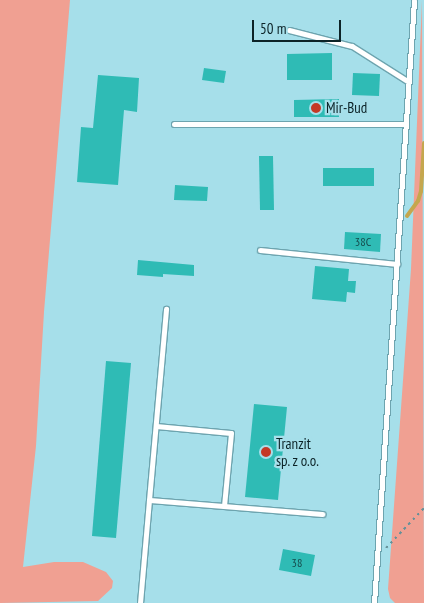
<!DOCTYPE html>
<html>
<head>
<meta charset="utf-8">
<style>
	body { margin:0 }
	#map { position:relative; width:424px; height:603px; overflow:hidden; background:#a6dfea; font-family:"PT Sans Narrow",sans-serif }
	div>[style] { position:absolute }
	.green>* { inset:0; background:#f0a092 }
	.stream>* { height:4px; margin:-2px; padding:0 2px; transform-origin:2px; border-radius:2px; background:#c5a74e }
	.building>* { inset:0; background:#2fbbb5 }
	.path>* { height:2px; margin-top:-1px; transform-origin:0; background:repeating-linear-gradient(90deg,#659098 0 2.5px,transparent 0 6.5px) }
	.roads { filter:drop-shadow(1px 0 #6da4af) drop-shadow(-1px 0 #6da4af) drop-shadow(0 1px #6da4af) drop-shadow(0 -1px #6da4af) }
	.lane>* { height:5px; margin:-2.5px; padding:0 2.5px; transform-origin:2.5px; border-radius:2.5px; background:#fff }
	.dots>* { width:14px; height:14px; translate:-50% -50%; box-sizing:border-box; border:2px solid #a6dfea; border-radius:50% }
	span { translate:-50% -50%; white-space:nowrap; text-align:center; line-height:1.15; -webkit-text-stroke:4.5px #a6dfea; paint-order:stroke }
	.number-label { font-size:12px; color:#15494a }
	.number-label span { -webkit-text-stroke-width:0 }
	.poi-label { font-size:15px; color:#0c2327 }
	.left { translate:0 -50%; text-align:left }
	.scale { position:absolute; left:252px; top:20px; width:89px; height:22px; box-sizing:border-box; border:2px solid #0c2327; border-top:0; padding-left:6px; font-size:15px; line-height:18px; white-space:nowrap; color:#0c2327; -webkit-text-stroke:4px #a6dfea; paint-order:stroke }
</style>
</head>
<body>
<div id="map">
	<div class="green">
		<i style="clip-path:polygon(0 0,70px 0,44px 312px,36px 446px,23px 567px,54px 562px,83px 562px,106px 572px,113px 581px,112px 588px,98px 601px,0 603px)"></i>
		<i style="clip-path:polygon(422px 0,424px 603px,395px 603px,390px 598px,388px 589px,411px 269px)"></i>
	</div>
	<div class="stream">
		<i style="left:407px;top:216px;width:19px;rotate:-54deg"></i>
		<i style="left:418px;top:201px;width:10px;rotate:-73deg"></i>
		<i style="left:421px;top:191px;width:48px;rotate:-86.4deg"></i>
	</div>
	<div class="building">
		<i style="clip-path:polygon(332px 53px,332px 80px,287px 80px,287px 54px)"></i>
		<i style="clip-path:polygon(204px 68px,226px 71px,224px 83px,202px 80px)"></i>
		<i style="clip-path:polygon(353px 73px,380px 74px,379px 96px,352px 95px)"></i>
		<i style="clip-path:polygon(98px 75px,139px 78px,137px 112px,124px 110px,118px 185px,77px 182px,81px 127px,93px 128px)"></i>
		<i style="clip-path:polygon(339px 99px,339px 117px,294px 117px,294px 100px)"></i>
		<i style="clip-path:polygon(259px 156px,273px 156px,274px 210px,260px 210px)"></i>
		<i style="clip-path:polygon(323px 168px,374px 168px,374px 186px,323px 186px)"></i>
		<i style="clip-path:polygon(175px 185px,208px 187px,207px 201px,174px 200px)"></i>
		<i style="clip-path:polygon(345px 232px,381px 234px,380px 252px,344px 249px)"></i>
		<i style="clip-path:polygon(138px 260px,194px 265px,194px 276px,163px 274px,163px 277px,137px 275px)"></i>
		<i style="clip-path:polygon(315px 266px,349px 269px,348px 281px,356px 281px,355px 293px,347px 292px,346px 302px,312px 299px)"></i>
		<i style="clip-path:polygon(106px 361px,131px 363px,116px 538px,92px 536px)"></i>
		<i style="clip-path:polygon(254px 404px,287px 407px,278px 500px,245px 497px)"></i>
		<i style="clip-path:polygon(283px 549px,315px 555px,311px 576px,279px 570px)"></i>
	</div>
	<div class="path">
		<i style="left:386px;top:548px;width:55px;rotate:-46.5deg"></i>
	</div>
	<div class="roads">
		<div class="lane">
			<i style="left:289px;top:30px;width:65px;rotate:14.3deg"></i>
			<i style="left:352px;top:46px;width:67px;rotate:32.3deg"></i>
			<i style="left:174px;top:124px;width:232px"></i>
			<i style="left:260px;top:250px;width:138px;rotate:5.8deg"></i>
			<i style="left:156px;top:426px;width:75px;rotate:5.3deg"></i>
			<i style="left:231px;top:433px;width:73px;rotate:95.5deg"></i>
			<i style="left:149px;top:500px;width:192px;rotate:-84.9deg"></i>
			<i style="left:140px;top:603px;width:103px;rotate:-85deg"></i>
			<i style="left:149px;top:500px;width:174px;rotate:4.6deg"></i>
			<i style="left:374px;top:603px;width:604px;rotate:-86.2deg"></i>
		</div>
	</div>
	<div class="dots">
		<i style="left:316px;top:108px;background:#c43826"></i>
		<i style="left:266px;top:452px;background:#c43826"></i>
	</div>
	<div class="number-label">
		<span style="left:363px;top:242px">38C</span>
		<span style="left:297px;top:563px">38</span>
	</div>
	<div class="poi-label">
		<span class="left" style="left:326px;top:108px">Mir-Bud</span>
		<span class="left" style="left:276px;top:452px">Tranzit<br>sp. z o.o.</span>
	</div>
	<div class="scale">50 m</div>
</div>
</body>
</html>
